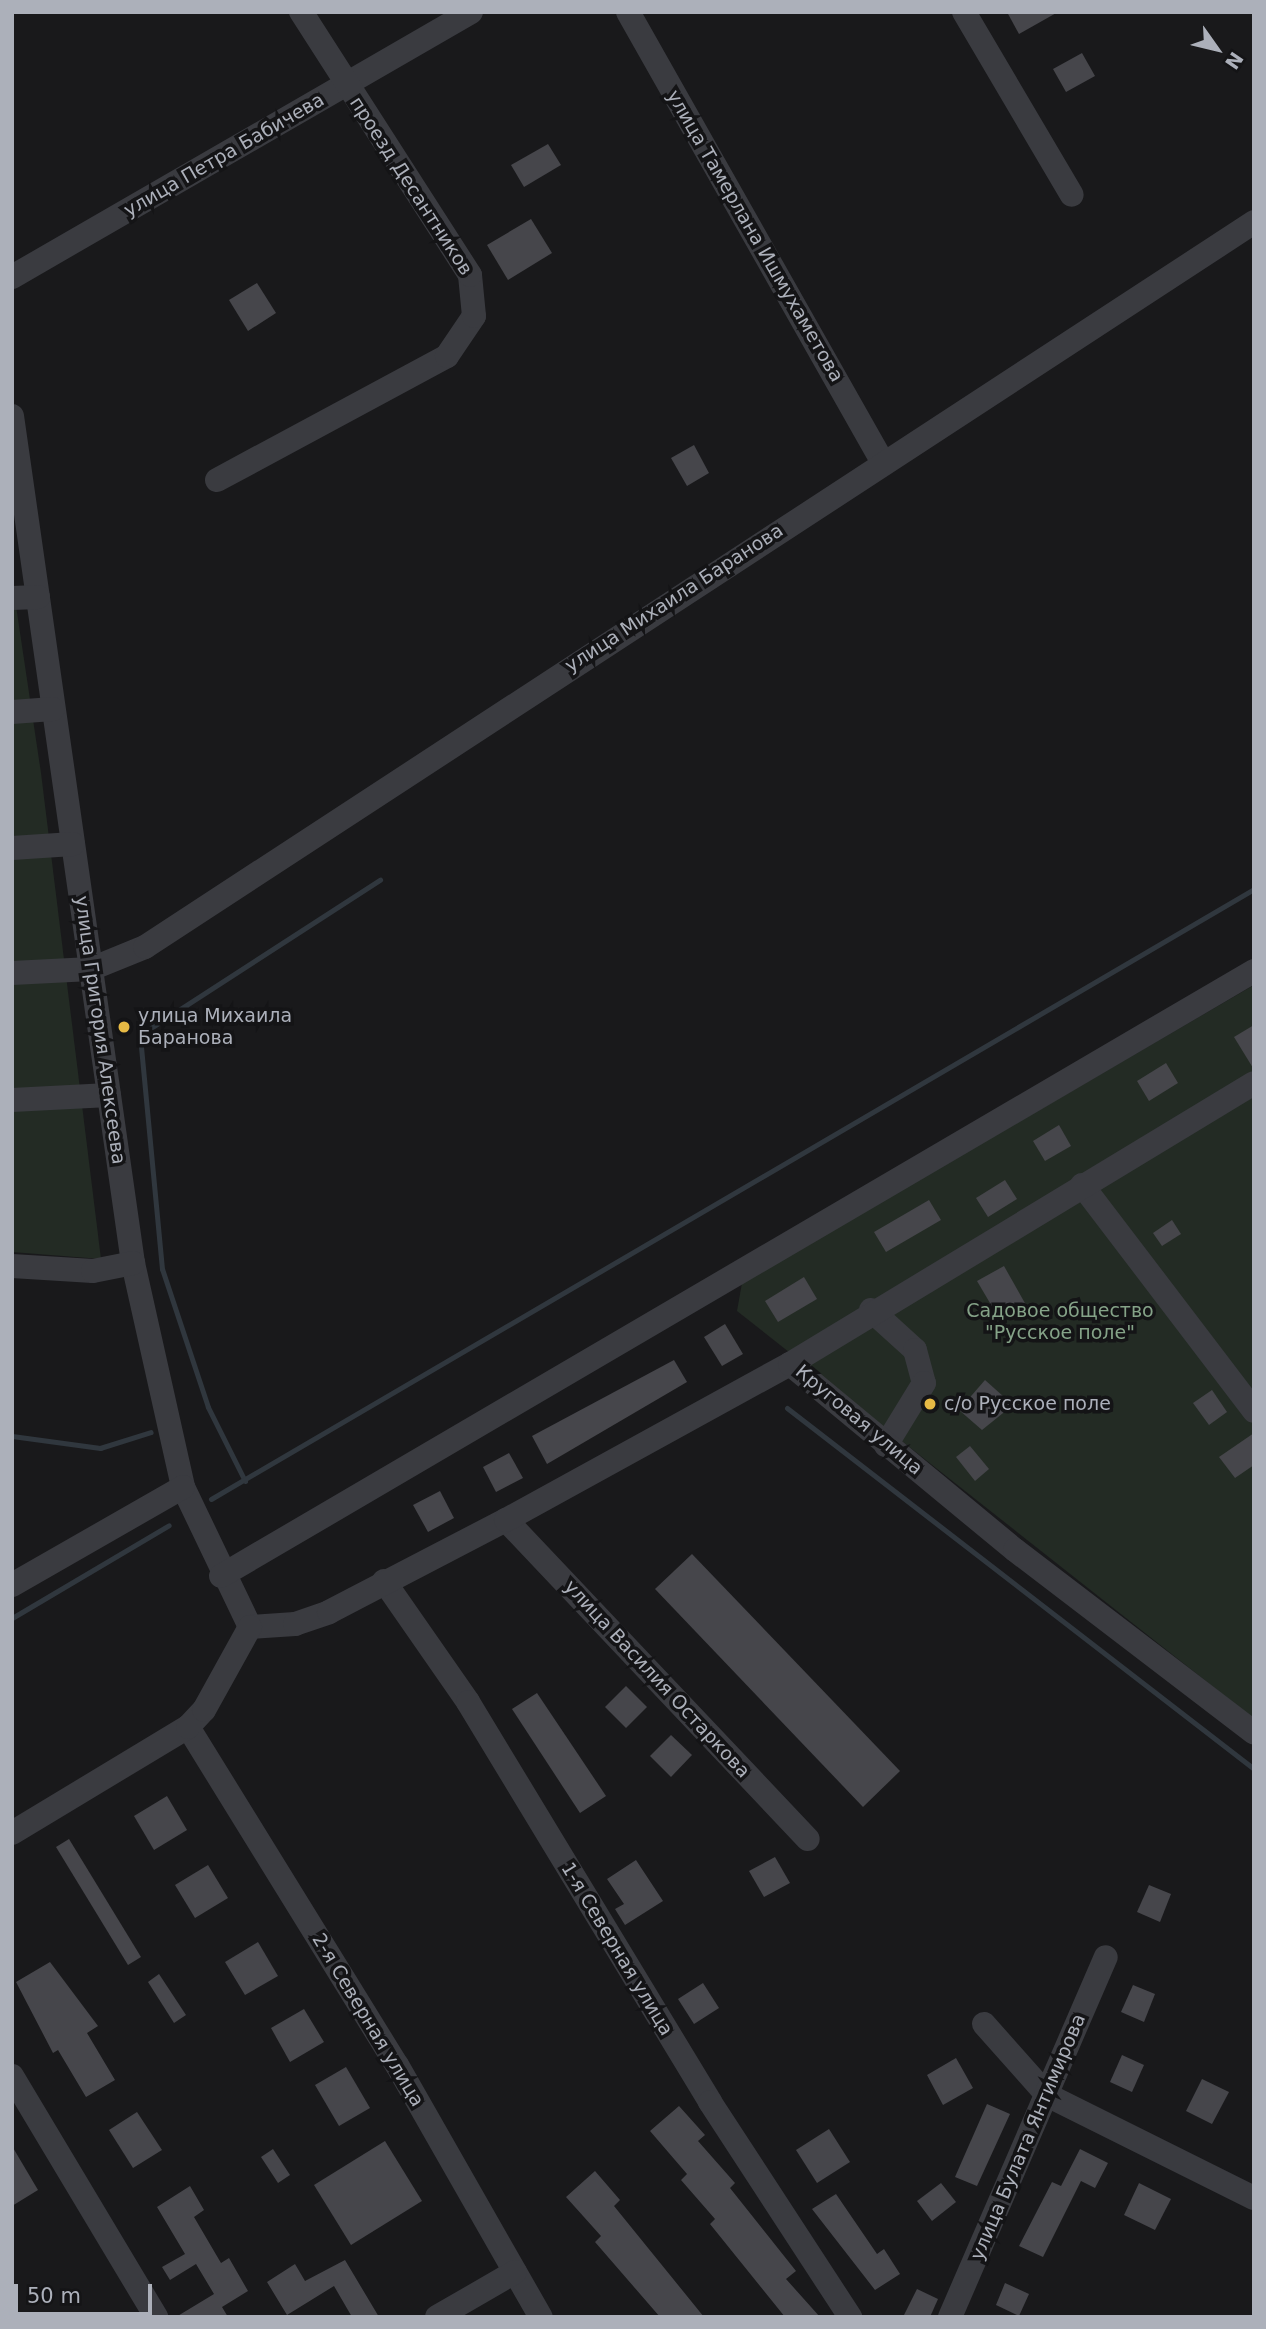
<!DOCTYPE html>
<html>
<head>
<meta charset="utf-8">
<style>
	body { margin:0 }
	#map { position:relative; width:1266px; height:2329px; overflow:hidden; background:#19191b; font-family:"DejaVu Sans",sans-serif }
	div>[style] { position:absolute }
	.green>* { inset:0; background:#232b24 }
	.stream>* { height:5px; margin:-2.5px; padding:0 2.5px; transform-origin:2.5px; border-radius:2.5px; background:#30373e }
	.building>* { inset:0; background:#46464b }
	.minor>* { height:24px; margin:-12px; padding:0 12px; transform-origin:12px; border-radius:12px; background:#3a3b40 }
	.dots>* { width:19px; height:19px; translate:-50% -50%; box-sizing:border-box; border:4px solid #141416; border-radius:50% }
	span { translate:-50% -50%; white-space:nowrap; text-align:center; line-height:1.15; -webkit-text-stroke:7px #141416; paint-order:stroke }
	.street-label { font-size:19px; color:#acb0ba }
	.poi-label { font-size:19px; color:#acb0ba }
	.left { translate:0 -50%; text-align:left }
	.park-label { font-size:19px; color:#85a388 }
	.frame { position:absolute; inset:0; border:14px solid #acb0ba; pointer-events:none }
	.north { position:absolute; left:1182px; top:14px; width:70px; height:70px; -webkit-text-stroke:5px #141416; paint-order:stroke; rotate:124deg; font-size:19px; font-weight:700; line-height:28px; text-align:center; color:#acb0ba }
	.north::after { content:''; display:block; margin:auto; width:24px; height:32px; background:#acb0ba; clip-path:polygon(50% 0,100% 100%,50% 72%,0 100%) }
	.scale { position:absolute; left:14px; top:2284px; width:138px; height:32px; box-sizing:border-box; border:4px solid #acb0ba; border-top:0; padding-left:9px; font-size:21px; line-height:24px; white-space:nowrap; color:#acb0ba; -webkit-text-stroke:5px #141416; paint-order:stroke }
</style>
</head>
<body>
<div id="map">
	<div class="green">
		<i style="clip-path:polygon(12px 579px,41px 773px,101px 1259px,12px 1252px)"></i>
		<i style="clip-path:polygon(1254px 985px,1254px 1719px,737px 1311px,742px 1283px)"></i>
	</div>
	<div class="stream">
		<i style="left:787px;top:1408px;width:590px;rotate:37.7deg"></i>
		<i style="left:12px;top:1436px;width:89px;rotate:7.8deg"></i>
		<i style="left:100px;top:1448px;width:53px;rotate:-17.4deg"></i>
		<i style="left:245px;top:1481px;width:83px;rotate:-116.6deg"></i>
		<i style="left:208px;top:1407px;width:145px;rotate:-108.4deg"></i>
		<i style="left:162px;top:1269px;width:235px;rotate:-95.4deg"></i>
		<i style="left:140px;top:1035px;width:286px;rotate:-32.9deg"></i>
		<i style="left:211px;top:1499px;width:1208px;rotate:-30.32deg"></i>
		<i style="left:12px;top:1618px;width:182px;rotate:-30.6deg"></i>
	</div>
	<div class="building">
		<i style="clip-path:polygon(1007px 12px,1058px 12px,1019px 34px)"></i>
		<i style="clip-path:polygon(1082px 53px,1095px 76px,1066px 92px,1053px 69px)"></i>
		<i style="clip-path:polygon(548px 144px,561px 165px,524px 187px,511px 165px)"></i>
		<i style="clip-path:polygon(531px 219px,552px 253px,508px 280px,487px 245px)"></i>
		<i style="clip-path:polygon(257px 283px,276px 313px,248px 331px,229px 300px)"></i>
		<i style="clip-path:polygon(694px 445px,709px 473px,687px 486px,671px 458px)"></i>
		<i style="clip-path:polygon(1254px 1025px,1254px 1068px,1253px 1068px,1234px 1037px)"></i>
		<i style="clip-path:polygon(1166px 1063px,1178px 1083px,1149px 1101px,1137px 1081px)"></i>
		<i style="clip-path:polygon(1059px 1125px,1071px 1146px,1045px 1161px,1033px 1141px)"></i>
		<i style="clip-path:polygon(1005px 1180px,1017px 1199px,988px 1217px,976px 1198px)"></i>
		<i style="clip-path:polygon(929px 1200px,941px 1220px,886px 1252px,874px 1232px)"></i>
		<i style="clip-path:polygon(1172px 1220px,1181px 1234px,1162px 1246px,1153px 1233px)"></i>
		<i style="clip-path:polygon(1004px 1266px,1026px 1305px,1000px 1320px,977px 1281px)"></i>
		<i style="clip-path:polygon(804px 1277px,817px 1299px,778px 1322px,765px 1301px)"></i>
		<i style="clip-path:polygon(725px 1324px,743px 1354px,722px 1366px,704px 1337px)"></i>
		<i style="clip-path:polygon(674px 1360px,687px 1382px,547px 1464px,532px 1436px)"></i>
		<i style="clip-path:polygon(985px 1380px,1013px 1405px,982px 1430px,959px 1410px)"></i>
		<i style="clip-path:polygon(1212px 1390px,1227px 1412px,1209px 1425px,1193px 1403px)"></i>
		<i style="clip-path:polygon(1254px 1433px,1254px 1465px,1235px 1478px,1219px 1457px)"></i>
		<i style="clip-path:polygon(970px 1446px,989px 1469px,975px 1481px,956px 1457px)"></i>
		<i style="clip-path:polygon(509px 1453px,523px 1478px,496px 1492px,483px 1467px)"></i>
		<i style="clip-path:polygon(440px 1491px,454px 1518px,428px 1532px,413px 1505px)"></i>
		<i style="clip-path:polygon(692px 1554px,900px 1771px,863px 1807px,655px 1589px)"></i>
		<i style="clip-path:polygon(626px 1686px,647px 1707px,626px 1728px,605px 1707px)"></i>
		<i style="clip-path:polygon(537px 1693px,606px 1796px,580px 1813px,512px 1709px)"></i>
		<i style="clip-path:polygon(671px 1735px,692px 1755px,671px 1777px,650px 1756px)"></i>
		<i style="clip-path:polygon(167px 1796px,187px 1830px,154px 1850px,134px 1816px)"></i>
		<i style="clip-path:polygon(69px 1839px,141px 1957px,128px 1965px,56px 1847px)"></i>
		<i style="clip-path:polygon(775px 1857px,790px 1883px,764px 1897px,749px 1871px)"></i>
		<i style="clip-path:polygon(636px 1860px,663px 1901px,625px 1925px,615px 1909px,624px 1904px,607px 1879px)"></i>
		<i style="clip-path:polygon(208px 1865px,228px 1898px,195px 1918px,175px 1885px)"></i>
		<i style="clip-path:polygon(1149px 1885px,1171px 1894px,1160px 1922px,1137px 1912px)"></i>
		<i style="clip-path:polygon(258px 1942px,278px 1976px,245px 1995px,225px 1962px)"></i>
		<i style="clip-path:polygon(50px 1962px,98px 2026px,87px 2033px,115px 2080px,86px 2097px,58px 2050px,53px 2053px,16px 1982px)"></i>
		<i style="clip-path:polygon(159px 1974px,186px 2015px,174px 2023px,148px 1982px)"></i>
		<i style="clip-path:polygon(703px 1983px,719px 2008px,694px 2024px,678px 1999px)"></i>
		<i style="clip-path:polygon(1133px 1985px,1155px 1994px,1144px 2022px,1121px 2012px)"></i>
		<i style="clip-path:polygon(304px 2009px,324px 2042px,290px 2062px,271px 2028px)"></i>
		<i style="clip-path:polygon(1122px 2055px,1144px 2065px,1132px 2092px,1110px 2082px)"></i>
		<i style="clip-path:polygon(956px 2058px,973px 2088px,943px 2105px,927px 2075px)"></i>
		<i style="clip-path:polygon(346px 2067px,370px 2108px,339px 2126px,315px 2085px)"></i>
		<i style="clip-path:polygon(1202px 2079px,1229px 2092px,1212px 2124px,1186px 2111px)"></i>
		<i style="clip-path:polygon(987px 2104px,1010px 2114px,977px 2186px,955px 2177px)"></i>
		<i style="clip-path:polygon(679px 2106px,705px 2135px,698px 2141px,735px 2183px,730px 2188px,796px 2271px,786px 2279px,820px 2317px,785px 2317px,710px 2224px,715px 2219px,681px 2180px,687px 2174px,650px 2131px)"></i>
		<i style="clip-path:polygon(137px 2112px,162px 2150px,133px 2168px,109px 2130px)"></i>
		<i style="clip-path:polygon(829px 2129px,850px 2162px,817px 2183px,796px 2150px)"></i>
		<i style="clip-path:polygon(385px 2141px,422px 2201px,351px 2245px,314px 2185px)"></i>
		<i style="clip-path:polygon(12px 2146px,38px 2190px,12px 2206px)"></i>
		<i style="clip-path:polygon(273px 2149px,290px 2175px,278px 2183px,261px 2157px)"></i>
		<i style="clip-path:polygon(1080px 2149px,1108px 2163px,1095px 2188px,1081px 2181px,1043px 2257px,1019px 2246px,1052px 2182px,1061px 2186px)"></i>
		<i style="clip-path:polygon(595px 2171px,620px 2200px,614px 2206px,704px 2317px,660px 2317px,595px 2242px,601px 2236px,566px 2197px)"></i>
		<i style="clip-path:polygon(941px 2183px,956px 2202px,932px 2221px,917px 2201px)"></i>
		<i style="clip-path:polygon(1139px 2183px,1171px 2199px,1155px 2230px,1124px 2215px)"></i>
		<i style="clip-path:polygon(190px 2186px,204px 2210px,194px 2217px,221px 2263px,229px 2258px,248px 2291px,222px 2307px,228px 2317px,176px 2317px,214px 2294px,196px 2264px,170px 2280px,162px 2267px,185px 2254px,157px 2207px)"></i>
		<i style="clip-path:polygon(836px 2194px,877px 2254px,884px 2249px,900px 2274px,875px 2290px,812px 2209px)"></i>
		<i style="clip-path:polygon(345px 2260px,379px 2317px,352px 2317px,334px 2286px,287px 2315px,267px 2282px,295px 2264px,305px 2281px)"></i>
		<i style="clip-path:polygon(1005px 2283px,1029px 2294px,1019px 2316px,996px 2305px)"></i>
		<i style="clip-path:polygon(917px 2289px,938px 2299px,930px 2317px,903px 2317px)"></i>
	</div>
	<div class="minor">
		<i style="left:628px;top:12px;width:516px;rotate:60.5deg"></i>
		<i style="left:964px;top:12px;width:212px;rotate:59.5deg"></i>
		<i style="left:12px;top:277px;width:530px;rotate:-30deg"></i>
		<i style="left:12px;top:416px;width:856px;rotate:81.87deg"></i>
		<i style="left:133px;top:1263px;width:230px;rotate:77.4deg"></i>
		<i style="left:183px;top:1487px;width:155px;rotate:64.4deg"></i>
		<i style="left:217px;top:480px;width:261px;rotate:-28.3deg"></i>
		<i style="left:447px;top:356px;width:48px;rotate:-56deg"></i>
		<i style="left:474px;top:316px;width:41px;rotate:-95.6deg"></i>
		<i style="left:470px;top:275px;width:313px;rotate:-122.7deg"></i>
		<i style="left:12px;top:598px;width:26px;rotate:-2deg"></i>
		<i style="left:12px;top:712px;width:41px;rotate:-4.2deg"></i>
		<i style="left:12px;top:848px;width:61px;rotate:-3.8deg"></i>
		<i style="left:12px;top:973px;width:79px;rotate:-2.9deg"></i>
		<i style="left:91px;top:969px;width:58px;rotate:-22.2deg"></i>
		<i style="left:145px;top:947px;width:1325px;rotate:-33.17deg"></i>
		<i style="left:12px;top:1100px;width:97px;rotate:-3deg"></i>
		<i style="left:1082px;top:1185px;width:284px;rotate:52.7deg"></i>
		<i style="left:12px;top:1266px;width:81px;rotate:3.5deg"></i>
		<i style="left:93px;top:1271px;width:41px;rotate:-11.3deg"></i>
		<i style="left:871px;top:1310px;width:59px;rotate:42.3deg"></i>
		<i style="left:915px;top:1350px;width:34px;rotate:75deg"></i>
		<i style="left:924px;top:1383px;width:73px;rotate:121.5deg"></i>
		<i style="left:790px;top:1364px;width:292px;rotate:39.6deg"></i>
		<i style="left:1015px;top:1550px;width:301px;rotate:37.4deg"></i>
		<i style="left:506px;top:1520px;width:439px;rotate:46.6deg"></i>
		<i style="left:221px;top:1576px;width:1197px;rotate:-30.36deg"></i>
		<i style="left:384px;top:1581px;width:147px;rotate:55.2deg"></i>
		<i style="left:468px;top:1702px;width:468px;rotate:58.8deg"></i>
		<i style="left:710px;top:2102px;width:257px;rotate:56.9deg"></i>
		<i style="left:12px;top:1585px;width:197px;rotate:-29.8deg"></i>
		<i style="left:250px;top:1627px;width:45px;rotate:-3.8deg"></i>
		<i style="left:295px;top:1624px;width:36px;rotate:-19deg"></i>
		<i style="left:329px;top:1612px;width:199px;rotate:-27.5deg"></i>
		<i style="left:506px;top:1520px;width:324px;rotate:-28.8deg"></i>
		<i style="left:790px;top:1364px;width:542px;rotate:-31.2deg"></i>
		<i style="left:188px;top:1727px;width:397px;rotate:58.3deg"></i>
		<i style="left:397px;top:2065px;width:290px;rotate:60.3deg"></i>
		<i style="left:12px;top:1833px;width:205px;rotate:-31.1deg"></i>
		<i style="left:188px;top:1727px;width:23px;rotate:-47deg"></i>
		<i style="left:204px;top:1710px;width:95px;rotate:-61deg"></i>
		<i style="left:984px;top:2024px;width:95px;rotate:48.4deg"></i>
		<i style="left:1047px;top:2095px;width:231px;rotate:26.5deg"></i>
		<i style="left:12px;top:2076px;width:281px;rotate:59.1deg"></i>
		<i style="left:437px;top:2317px;width:90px;rotate:-30deg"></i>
		<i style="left:950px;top:2317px;width:392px;rotate:-66.6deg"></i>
	</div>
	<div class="dots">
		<i style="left:124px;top:1027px;background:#e7ba45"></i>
		<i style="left:930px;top:1404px;background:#e7ba45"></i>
	</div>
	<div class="street-label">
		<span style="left:224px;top:155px;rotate:-30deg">улица Петра Бабичева</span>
		<span style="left:411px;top:186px;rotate:57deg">проезд Десантников</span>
		<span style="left:755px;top:236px;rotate:60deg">улица Тамерлана Ишмухаметова</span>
		<span style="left:674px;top:598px;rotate:-33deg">улица Михаила Баранова</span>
		<span style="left:100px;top:1030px;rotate:82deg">улица Григория Алексеева</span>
		<span style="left:859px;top:1420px;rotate:40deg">Круговая улица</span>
		<span style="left:657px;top:1679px;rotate:47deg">улица Василия Остаркова</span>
		<span style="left:617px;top:1949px;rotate:59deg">1-я Северная улица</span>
		<span style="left:368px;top:2020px;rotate:59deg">2-я Северная улица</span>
		<span style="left:1028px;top:2137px;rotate:-67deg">улица Булата Янтимирова</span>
	</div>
	<div class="poi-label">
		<span class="left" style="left:138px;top:1027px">улица Михаила<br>Баранова</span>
		<span class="left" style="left:944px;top:1404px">с/о Русское поле</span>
	</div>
	<div class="park-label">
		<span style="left:1060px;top:1322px">Садовое общество<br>"Русское поле"</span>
	</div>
	<div class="frame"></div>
	<div class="north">N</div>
	<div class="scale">50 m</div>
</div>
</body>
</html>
